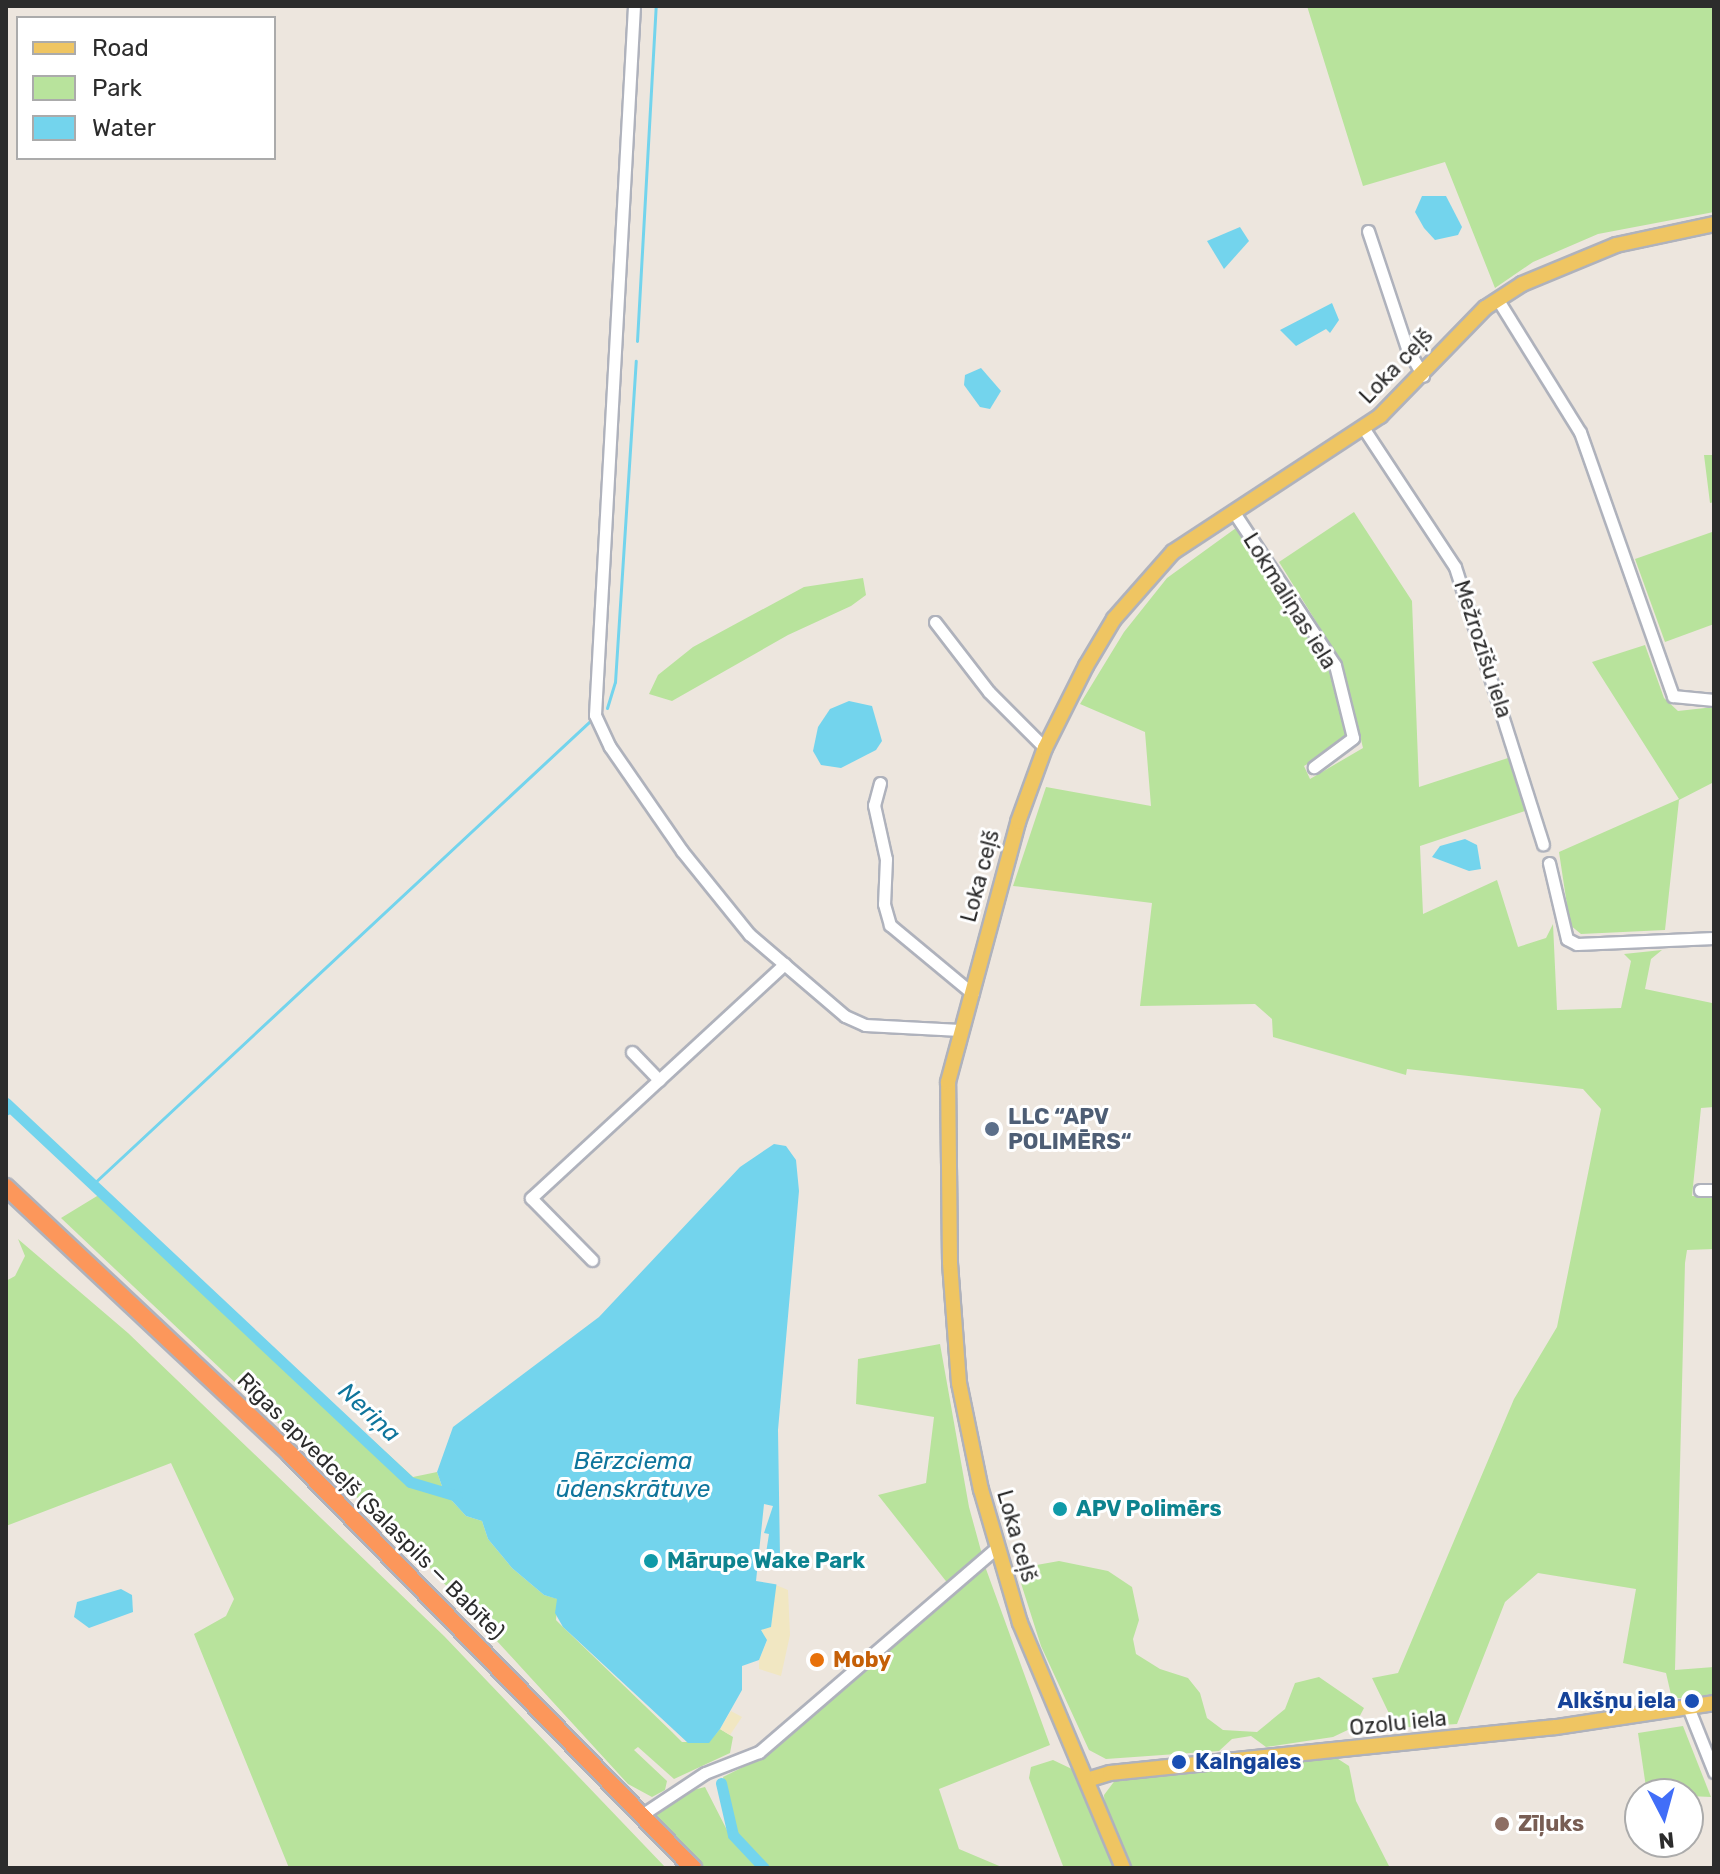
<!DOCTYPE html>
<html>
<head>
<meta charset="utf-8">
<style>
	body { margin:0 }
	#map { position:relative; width:1720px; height:1874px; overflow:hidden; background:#ede6de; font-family:Rubik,sans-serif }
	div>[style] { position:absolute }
	.green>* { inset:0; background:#b8e39c }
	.sand>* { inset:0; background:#f1e7c2 }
	.water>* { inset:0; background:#73d4ed }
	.pier>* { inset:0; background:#ede6de }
	.stream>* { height:3px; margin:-1.5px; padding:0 1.5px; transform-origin:1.5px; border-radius:1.5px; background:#73d4ed }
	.canal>* { height:11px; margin:-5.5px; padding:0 5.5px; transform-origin:5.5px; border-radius:5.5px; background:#73d4ed }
	.roads { filter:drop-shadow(2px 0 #afb2bc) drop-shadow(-2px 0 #afb2bc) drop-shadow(0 2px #afb2bc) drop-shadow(0 -2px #afb2bc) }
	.minor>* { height:11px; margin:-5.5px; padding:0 5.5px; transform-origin:5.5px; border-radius:5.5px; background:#fff }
	.major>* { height:14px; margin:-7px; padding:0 7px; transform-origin:7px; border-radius:7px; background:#efc562 }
	.highway>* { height:16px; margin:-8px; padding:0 8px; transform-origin:8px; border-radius:8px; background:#fc975b }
	.dots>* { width:22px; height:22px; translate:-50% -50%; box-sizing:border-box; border:4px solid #fff; border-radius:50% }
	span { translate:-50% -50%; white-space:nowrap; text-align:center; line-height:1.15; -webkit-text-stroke:6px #fff; paint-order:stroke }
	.street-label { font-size:22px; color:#2c2c2c }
	.service-label { font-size:22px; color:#4e5e75; font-weight:700 }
	.left { translate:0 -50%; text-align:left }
	.culture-label { font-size:22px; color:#0d838f; font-weight:700 }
	.food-label { font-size:22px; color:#c56008; font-weight:700 }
	.transit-label { font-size:22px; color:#164399; font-weight:700 }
	.right { translate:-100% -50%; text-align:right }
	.education-label { font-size:22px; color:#785e54; font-weight:700 }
	.water-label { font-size:24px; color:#0f759c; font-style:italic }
	.frame { position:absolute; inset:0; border:8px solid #2c2c2c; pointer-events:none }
	.legend { position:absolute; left:16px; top:16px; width:260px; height:144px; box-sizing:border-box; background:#fff; border:2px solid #ababab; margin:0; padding:10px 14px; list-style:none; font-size:24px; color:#2c2c2c }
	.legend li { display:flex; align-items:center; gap:16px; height:40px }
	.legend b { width:40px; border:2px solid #ababab }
	.north { position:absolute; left:1624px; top:1778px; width:80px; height:80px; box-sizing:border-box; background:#fff; border:2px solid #ababab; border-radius:50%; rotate:174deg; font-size:22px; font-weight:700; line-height:32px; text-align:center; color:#2c2c2c }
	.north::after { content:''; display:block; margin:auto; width:28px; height:36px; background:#416ef8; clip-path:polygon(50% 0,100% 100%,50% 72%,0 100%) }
</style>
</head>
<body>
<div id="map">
	<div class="green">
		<i style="clip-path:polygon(1307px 6px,1714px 6px,1714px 212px,1598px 234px,1533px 262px,1495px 288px,1445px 162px,1363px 186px)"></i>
		<i style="clip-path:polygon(1704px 455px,1714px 455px,1714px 502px,1710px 503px)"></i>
		<i style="clip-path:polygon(1354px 512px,1412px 601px,1419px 787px,1508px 758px,1525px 811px,1420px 846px,1423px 914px,1497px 880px,1518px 947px,1546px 938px,1553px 924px,1557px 1010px,1621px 1008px,1631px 961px,1624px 954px,1662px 950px,1651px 959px,1645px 989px,1712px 1003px,1714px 983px,1714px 1107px,1701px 1108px,1692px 1196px,1714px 1196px,1714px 1249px,1687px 1250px,1685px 1263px,1675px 1670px,1714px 1667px,1714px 1694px,1672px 1699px,1666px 1673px,1623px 1663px,1636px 1589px,1538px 1573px,1505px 1602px,1457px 1724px,1396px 1728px,1372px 1678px,1398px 1673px,1514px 1399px,1557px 1327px,1601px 1109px,1583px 1089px,1407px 1069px,1406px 1075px,1273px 1037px,1272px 1019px,1255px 1004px,1140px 1006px,1152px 903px,1013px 886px,1046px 787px,1151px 806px,1145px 732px,1080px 704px,1124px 632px,1167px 578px,1236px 528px,1331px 671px,1347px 734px,1340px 745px,1304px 766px,1310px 779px,1363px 748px,1343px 665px,1279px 562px)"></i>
		<i style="clip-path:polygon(1712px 532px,1714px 624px,1665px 642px,1635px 559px)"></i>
		<i style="clip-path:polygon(863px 578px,866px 595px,851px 606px,788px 635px,672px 701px,649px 694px,658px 675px,693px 647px,804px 587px)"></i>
		<i style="clip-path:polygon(1645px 645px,1664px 698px,1678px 711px,1714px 707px,1714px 782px,1679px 800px,1665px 930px,1581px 934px,1570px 925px,1559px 852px,1679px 799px,1592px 662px)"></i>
		<i style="clip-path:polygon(102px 1193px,413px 1477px,437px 1472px,444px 1492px,466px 1516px,482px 1521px,488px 1539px,512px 1568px,544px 1595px,558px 1599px,556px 1620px,563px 1627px,672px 1732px,682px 1742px,709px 1742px,720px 1729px,733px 1737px,730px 1753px,674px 1779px,638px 1747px,634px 1750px,667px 1781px,665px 1790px,652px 1797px,628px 1784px,420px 1557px,61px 1218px)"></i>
		<i style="clip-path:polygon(18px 1239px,128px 1333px,444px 1636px,666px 1868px,289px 1868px,194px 1634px,226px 1616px,234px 1599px,171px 1463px,6px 1526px,6px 1281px,15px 1276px,25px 1256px)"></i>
		<i style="clip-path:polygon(940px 1344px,969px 1507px,986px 1569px,1050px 1745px,939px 1789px,959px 1849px,1004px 1868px,768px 1868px,734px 1831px,723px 1777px,759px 1759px,953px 1590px,878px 1495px,926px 1483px,934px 1417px,856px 1404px,858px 1359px)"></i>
		<i style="clip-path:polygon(1059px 1561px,1108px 1571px,1132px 1587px,1139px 1620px,1133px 1639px,1136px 1654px,1160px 1669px,1188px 1678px,1200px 1693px,1207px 1718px,1223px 1730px,1257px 1732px,1285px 1709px,1295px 1683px,1319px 1677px,1364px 1708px,1354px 1727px,1333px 1737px,1266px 1747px,1251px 1736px,1232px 1739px,1219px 1751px,1106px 1759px,1089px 1750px,1041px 1646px,1019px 1577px,1031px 1566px)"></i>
		<i style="clip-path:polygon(1683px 1726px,1711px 1797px,1647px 1794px,1638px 1733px)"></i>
		<i style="clip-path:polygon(1335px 1757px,1349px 1766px,1356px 1801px,1390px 1868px,1131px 1868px,1105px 1808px,1104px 1795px,1116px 1779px)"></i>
		<i style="clip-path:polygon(1053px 1760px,1074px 1770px,1114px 1868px,1063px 1866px,1029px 1778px,1031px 1767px)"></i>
		<i style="clip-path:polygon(705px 1787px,730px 1836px,761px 1868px,700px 1868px,655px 1821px,656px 1813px,689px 1791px)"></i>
	</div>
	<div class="sand">
		<i style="clip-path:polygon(776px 1585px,788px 1590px,790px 1635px,781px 1676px,759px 1669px,759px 1660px,767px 1641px,761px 1630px,771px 1626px)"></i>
		<i style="clip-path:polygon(731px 1711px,742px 1717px,730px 1735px,720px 1729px)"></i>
	</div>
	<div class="water">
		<i style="clip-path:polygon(1422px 196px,1446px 196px,1462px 227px,1458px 235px,1435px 240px,1424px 228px,1415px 212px)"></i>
		<i style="clip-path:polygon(1240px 227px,1249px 241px,1224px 269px,1207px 241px)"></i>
		<i style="clip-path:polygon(1332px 303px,1339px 320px,1330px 333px,1326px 329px,1296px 346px,1280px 330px)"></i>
		<i style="clip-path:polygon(981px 368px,1001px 391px,990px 409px,980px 407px,964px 385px,965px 375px)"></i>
		<i style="clip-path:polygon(849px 701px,872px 706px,882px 741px,876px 750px,841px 768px,821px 765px,813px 751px,818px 727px,830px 709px)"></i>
		<i style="clip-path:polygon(1465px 839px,1477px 845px,1481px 869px,1469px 871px,1432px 857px,1440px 846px)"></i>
		<i style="clip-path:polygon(774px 1144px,786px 1146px,796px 1160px,799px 1191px,778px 1430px,780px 1557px,771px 1627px,761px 1630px,767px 1640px,759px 1660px,742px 1666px,742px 1690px,720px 1729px,709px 1743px,688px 1743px,563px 1627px,555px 1613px,557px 1599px,544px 1595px,512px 1568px,488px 1539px,482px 1521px,466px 1516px,444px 1492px,437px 1472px,453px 1427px,599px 1317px,740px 1167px)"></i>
		<i style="clip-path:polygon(121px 1589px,132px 1595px,133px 1612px,89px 1628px,74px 1617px,77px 1602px)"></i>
	</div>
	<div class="pier">
		<i style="clip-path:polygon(764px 1504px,773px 1506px,764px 1533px,769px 1534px,764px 1566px,782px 1569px,780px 1585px,756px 1581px)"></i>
	</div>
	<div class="stream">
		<i style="left:637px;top:341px;width:336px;rotate:-86.8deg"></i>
		<i style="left:607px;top:708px;width:27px;rotate:-73deg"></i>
		<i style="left:615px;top:682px;width:322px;rotate:-86.3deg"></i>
		<i style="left:6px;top:1114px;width:9px;rotate:-27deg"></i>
		<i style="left:91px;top:1186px;width:682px;rotate:-42.98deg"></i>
	</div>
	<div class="canal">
		<i style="left:6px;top:1103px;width:554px;rotate:43.17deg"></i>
		<i style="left:410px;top:1482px;width:49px;rotate:16.6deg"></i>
		<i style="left:721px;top:1783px;width:53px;rotate:77deg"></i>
		<i style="left:733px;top:1835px;width:45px;rotate:46.8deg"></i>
	</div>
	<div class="roads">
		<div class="minor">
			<i style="left:634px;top:6px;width:710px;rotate:93.15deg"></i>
			<i style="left:595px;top:715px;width:35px;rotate:65deg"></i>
			<i style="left:610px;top:747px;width:126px;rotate:55.3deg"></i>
			<i style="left:682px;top:851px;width:107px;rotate:51.1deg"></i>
			<i style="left:749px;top:934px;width:126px;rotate:40.5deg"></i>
			<i style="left:845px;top:1016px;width:22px;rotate:24deg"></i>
			<i style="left:865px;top:1025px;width:95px;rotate:3deg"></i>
			<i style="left:1368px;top:231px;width:123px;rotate:71.6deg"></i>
			<i style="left:1407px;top:348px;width:32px;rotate:60deg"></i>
			<i style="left:1498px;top:300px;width:155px;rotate:58.2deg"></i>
			<i style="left:1580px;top:432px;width:280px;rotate:70.6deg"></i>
			<i style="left:1673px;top:696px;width:41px;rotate:5.6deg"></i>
			<i style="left:1364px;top:429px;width:165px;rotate:56.6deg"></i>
			<i style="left:1455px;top:567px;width:291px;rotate:72.4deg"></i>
			<i style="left:1233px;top:511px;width:185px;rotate:56.5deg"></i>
			<i style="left:1335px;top:665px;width:75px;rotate:76.1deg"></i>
			<i style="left:1353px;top:738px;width:49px;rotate:143.4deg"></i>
			<i style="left:935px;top:622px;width:88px;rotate:52.4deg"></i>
			<i style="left:989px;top:692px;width:79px;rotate:45deg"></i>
			<i style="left:880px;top:783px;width:23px;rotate:105deg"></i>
			<i style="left:874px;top:805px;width:55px;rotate:77.5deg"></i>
			<i style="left:886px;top:859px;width:45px;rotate:92.5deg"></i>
			<i style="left:884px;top:904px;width:22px;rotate:74deg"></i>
			<i style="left:890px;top:925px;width:107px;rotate:39.7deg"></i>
			<i style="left:1549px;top:863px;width:78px;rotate:76.7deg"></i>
			<i style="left:1567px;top:939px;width:11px;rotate:27deg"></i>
			<i style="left:1577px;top:944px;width:137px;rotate:-2.5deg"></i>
			<i style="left:632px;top:1052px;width:39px;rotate:46deg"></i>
			<i style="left:1700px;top:1190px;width:14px"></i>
			<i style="left:592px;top:1260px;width:87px;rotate:-134.5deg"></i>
			<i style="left:531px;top:1198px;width:345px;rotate:-42.7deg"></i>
			<i style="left:1688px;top:1707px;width:70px;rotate:68.2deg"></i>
			<i style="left:643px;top:1814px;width:74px;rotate:-33.5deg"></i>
			<i style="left:705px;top:1773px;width:58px;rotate:-21.3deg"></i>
			<i style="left:759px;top:1752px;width:313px;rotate:-40.7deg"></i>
		</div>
		<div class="major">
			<i style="left:1087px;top:1780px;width:24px;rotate:-17deg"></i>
			<i style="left:1110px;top:1773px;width:448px;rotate:-5.9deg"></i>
			<i style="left:1556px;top:1727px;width:160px;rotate:-8.6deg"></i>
			<i style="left:1123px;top:1868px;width:266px;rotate:-112.8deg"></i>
			<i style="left:1020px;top:1623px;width:139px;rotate:-106.3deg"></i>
			<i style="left:981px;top:1490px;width:109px;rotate:-101.6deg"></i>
			<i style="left:959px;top:1383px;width:121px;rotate:-94.3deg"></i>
			<i style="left:950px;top:1262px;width:180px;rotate:-90.6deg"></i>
			<i style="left:948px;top:1082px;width:269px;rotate:-74.9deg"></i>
			<i style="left:1018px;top:822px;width:79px;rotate:-70deg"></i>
			<i style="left:1045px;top:748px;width:92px;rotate:-63.4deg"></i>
			<i style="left:1086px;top:666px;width:55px;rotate:-59.2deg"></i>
			<i style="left:1114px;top:619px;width:89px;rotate:-48.6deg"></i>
			<i style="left:1173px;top:552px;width:248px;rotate:-33.3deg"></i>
			<i style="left:1380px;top:416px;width:151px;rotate:-45.8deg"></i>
			<i style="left:1485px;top:308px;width:44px;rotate:-33deg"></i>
			<i style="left:1522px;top:284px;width:102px;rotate:-22.5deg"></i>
			<i style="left:1616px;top:245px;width:100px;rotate:-12.1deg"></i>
		</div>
		<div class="highway">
			<i style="left:6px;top:1187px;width:390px;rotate:43.2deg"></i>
			<i style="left:290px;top:1454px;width:578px;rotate:45.77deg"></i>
		</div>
	</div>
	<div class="dots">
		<i style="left:992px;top:1129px;background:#5c6f8a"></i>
		<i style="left:1060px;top:1509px;background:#0f9aa8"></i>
		<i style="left:651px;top:1561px;background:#0f9aa8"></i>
		<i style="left:817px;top:1660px;background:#e8710a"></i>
		<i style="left:1692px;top:1701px;background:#1a4fb4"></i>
		<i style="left:1179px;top:1762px;background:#1a4fb4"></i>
		<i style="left:1502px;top:1824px;background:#8d6e63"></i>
	</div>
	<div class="street-label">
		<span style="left:1396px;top:366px;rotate:-46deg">Loka ceļš</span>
		<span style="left:1290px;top:601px;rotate:58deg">Lokmaliņas iela</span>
		<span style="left:1483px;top:649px;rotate:72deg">Mežrozīšu iela</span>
		<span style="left:980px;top:876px;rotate:-75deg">Loka ceļš</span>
		<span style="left:371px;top:1506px;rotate:45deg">Rīgas apvedceļš (Salaspils — Babīte)</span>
		<span style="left:1017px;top:1536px;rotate:74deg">Loka ceļš</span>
		<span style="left:1398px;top:1723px;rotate:-6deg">Ozolu iela</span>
	</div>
	<div class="service-label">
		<span class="left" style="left:1008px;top:1129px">LLC “APV<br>POLIMĒRS“</span>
	</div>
	<div class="culture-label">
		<span class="left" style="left:1076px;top:1509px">APV Polimērs</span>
		<span class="left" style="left:667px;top:1561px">Mārupe Wake Park</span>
	</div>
	<div class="food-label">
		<span class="left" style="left:833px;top:1660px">Moby</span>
	</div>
	<div class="transit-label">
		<span class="right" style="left:1676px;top:1701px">Alkšņu iela</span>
		<span class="left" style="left:1195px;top:1762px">Kalngales</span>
	</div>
	<div class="education-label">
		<span class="left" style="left:1518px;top:1824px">Zīļuks</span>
	</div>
	<div class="water-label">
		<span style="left:369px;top:1413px;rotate:43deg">Neriņa</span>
		<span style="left:633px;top:1476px">Bērzciema<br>ūdenskrātuve</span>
	</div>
	<div class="frame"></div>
	<ul class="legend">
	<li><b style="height:10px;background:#efc562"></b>Road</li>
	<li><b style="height:22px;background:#b8e39c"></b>Park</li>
	<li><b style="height:22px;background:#73d4ed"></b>Water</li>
	</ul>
	<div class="north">N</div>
</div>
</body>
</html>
